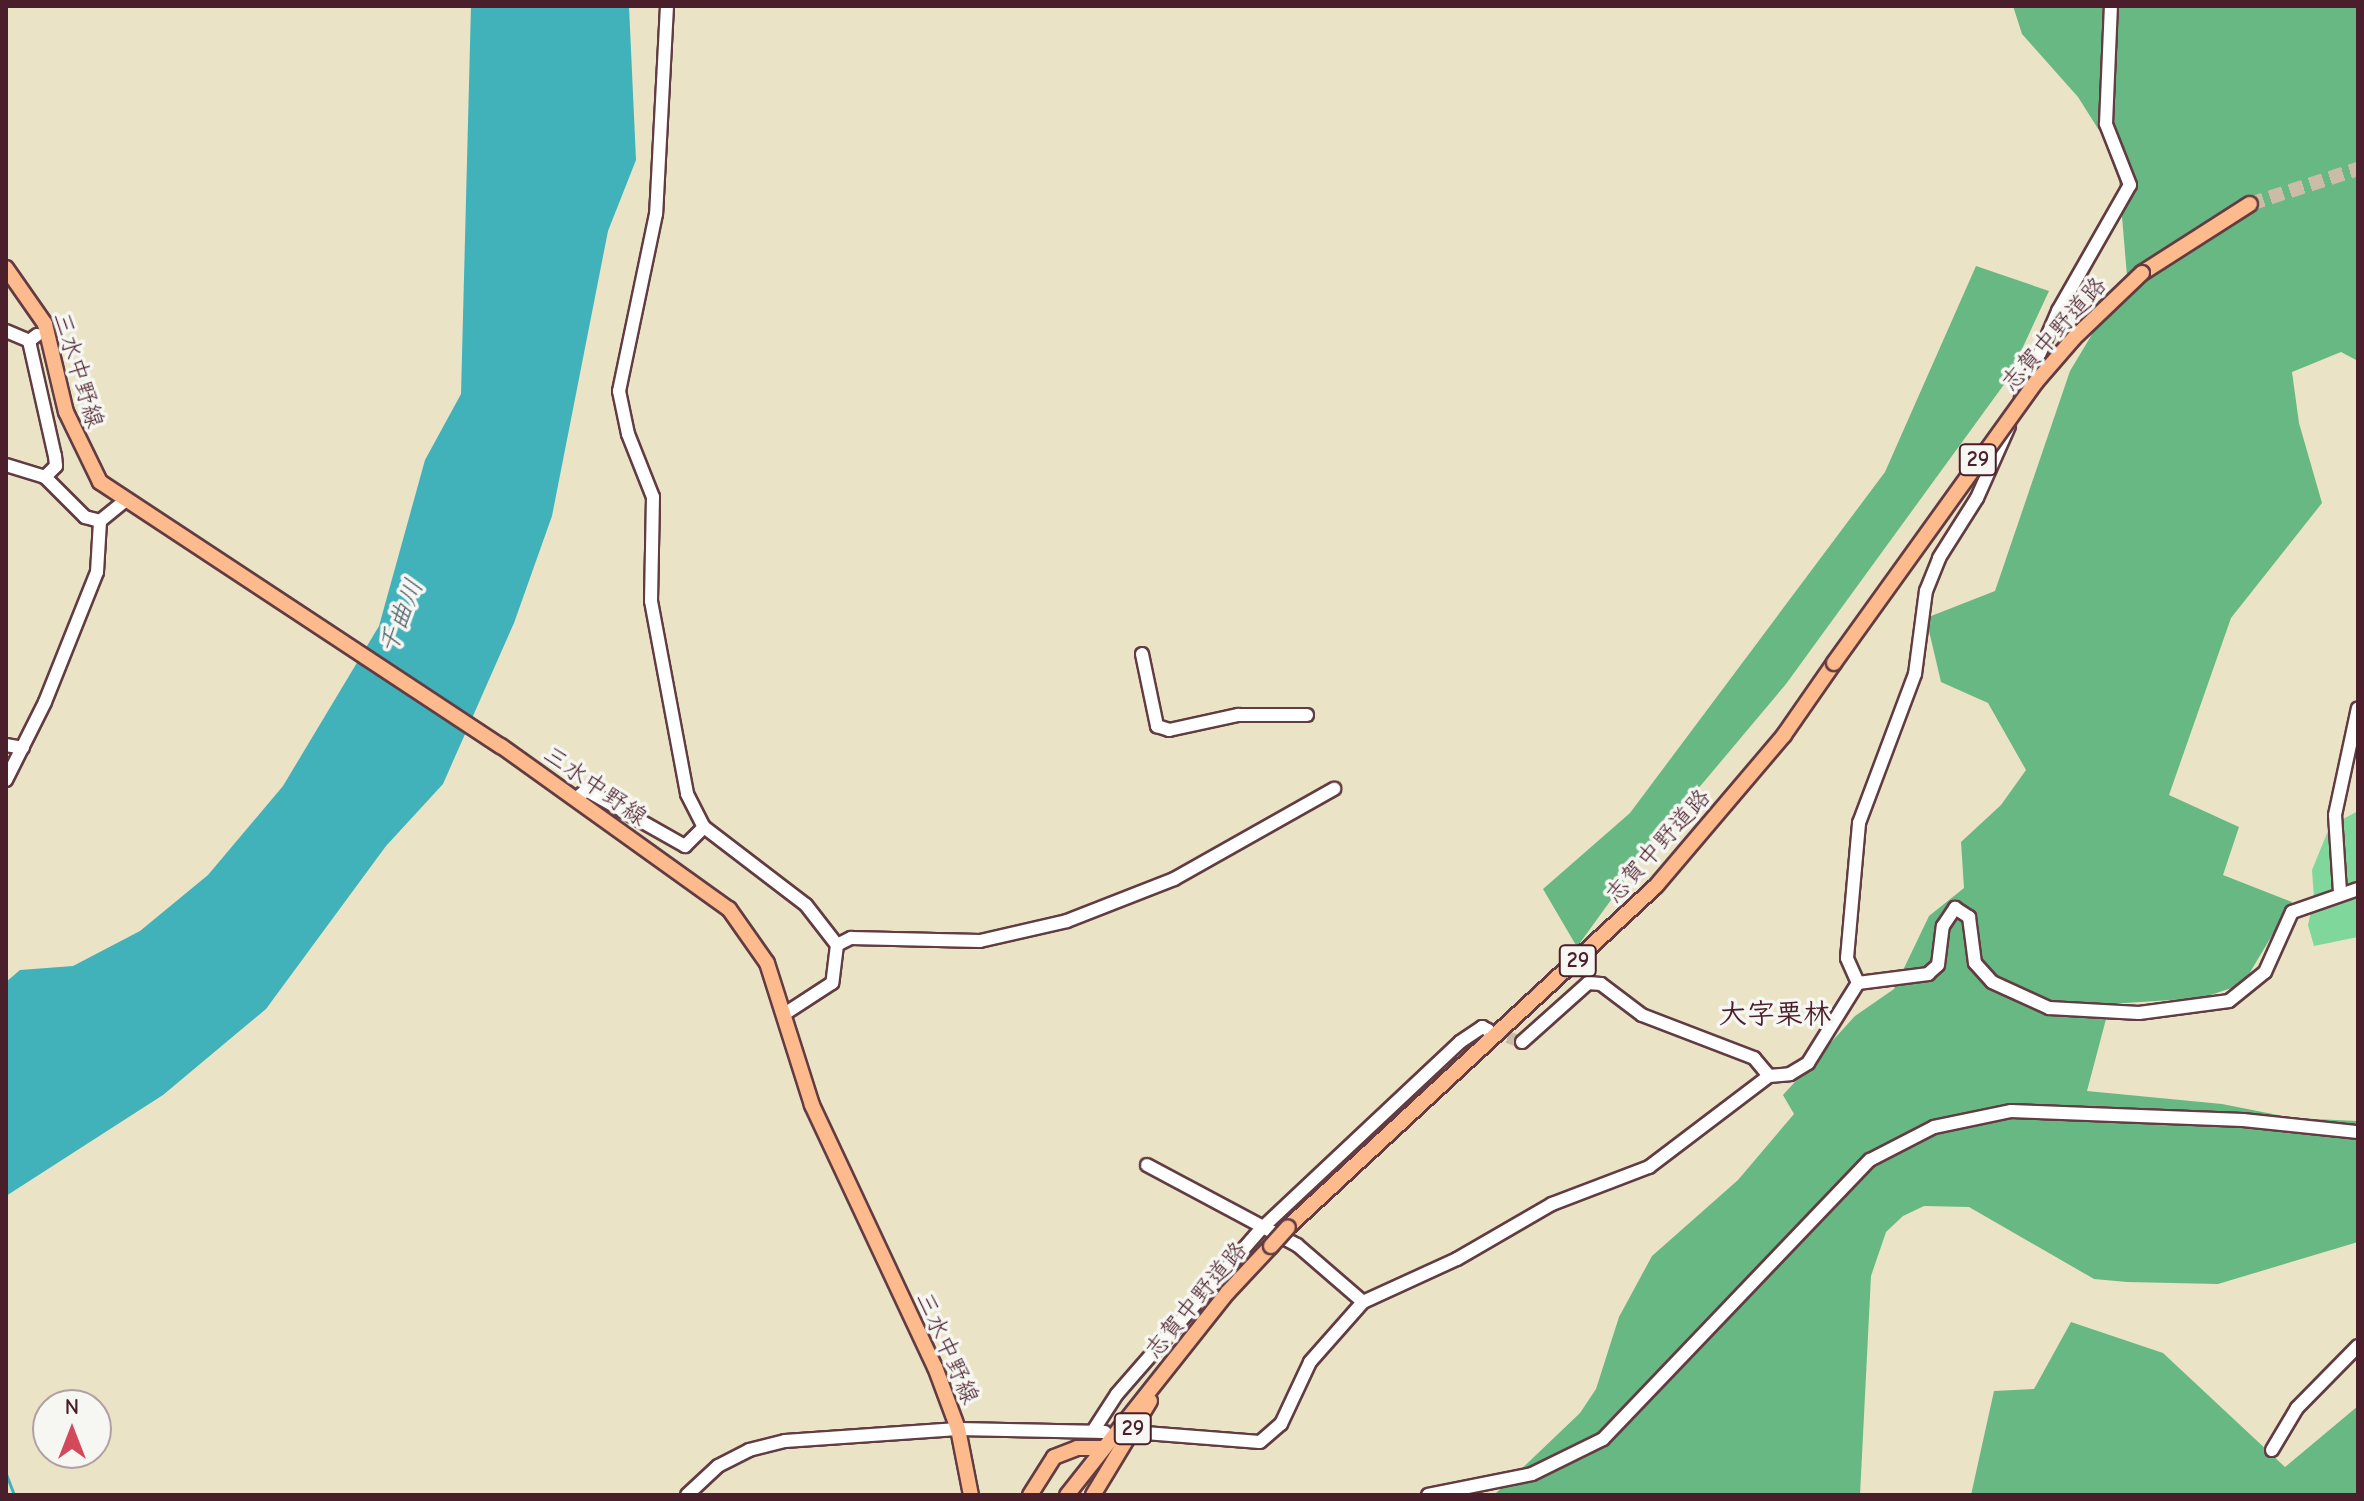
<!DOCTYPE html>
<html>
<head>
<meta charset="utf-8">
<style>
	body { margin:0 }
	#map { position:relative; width:2364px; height:1501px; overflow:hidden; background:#ebe3c6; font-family:"Comic Neue","Klee One",sans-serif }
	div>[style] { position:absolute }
	.green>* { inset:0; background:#80d79b }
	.forest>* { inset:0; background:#68b883 }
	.water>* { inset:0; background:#41b2b9 }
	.stream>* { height:3px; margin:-1.5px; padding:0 1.5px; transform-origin:1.5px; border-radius:1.5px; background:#41b2b9 }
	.minor-tunnel>* { height:12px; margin-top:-6px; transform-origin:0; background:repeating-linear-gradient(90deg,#cbbca7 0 12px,transparent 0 18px) }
	.major-tunnel>* { height:14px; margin-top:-7px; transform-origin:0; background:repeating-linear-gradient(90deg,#cbbca7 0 14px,transparent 0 21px) }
	.roads { filter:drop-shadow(2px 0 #623c42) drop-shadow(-2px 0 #623c42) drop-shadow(0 2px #623c42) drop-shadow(0 -2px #623c42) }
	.minor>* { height:12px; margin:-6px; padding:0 6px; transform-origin:6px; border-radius:6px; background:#fff }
	.major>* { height:14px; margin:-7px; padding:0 7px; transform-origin:7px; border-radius:7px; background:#fcba8d }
	.bridges { filter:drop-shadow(2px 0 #623c42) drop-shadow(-2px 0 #623c42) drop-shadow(0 2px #623c42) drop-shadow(0 -2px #623c42) }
	.major-bridge>* { height:14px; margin:-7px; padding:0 7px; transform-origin:7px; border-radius:7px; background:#fcba8d }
	span { translate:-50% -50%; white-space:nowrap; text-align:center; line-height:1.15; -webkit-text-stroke:7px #f6f6f2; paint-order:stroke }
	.shield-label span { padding:2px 6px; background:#f6f6f2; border:2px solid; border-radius:6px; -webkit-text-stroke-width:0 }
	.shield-label { font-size:22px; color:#4a1f2b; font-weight:700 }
	.street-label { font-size:24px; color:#4a1f2b }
	.water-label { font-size:26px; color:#465a64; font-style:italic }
	.quarter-label { font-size:28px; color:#4a1f2b; font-weight:700 }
	.frame { position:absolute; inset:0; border:8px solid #4a1f2b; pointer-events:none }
	.north { position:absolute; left:32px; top:1389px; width:80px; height:80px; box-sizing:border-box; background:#f6f6f2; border:2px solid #b1a0a2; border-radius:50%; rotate:0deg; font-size:22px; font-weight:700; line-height:32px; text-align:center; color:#4a1f2b }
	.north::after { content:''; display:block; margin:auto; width:28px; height:36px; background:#d1495b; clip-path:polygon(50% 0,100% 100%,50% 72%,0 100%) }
</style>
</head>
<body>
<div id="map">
	<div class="green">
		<i style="clip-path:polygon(2358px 811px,2358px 937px,2314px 946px,2308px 925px,2314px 898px,2312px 870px,2330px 826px)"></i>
	</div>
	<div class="forest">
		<i style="clip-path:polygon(2013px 6px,2358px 6px,2358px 361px,2341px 352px,2292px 372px,2299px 423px,2322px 503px,2231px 618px,2169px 795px,2239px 827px,2223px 875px,2292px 902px,2243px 984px,2202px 998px,2110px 1004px,2087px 1091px,2222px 1104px,2293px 1118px,2358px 1121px,2358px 1242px,2218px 1284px,2127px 1282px,2094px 1279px,1969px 1207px,1924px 1206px,1903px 1216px,1886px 1232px,1871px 1276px,1860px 1495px,1494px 1495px,1580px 1413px,1596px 1389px,1619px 1317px,1652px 1256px,1738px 1180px,1794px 1114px,1783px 1095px,1855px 1016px,1894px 989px,1929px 916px,1964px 888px,1961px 842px,2001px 805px,2026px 770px,1988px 703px,1941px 682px,1926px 618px,1995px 591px,2070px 371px,2127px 276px,2119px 181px,2102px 135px,2078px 97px,2022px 34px)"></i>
		<i style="clip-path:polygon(1976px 266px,2049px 291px,2008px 379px,1786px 684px,1650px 846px,1577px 947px,1543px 889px,1630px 813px,1885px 472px)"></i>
		<i style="clip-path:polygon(2071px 1322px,2163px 1353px,2285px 1467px,2358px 1406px,2358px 1495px,1971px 1495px,1994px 1391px,2034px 1389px)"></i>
	</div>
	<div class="water">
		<i style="clip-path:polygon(471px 6px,629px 6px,636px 160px,608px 231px,552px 516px,514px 623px,443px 784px,386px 846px,266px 1009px,163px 1095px,6px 1196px,6px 982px,20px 970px,73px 966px,140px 931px,208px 875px,283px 786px,379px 626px,425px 460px,461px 394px)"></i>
	</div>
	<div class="stream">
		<i style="left:6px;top:1474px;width:22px;rotate:69deg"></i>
	</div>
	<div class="minor-tunnel">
		<i style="left:40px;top:334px;width:24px;rotate:-30deg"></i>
		<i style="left:1491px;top:1031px;width:33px;rotate:20deg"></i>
	</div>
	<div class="major-tunnel">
		<i style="left:2250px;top:204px;width:114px;rotate:-18deg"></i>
	</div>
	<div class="roads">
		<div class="minor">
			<i style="left:667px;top:6px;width:208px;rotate:93deg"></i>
			<i style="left:656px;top:214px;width:181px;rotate:101.8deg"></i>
			<i style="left:619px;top:391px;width:44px;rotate:78.2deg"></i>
			<i style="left:628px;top:434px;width:68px;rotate:68.4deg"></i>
			<i style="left:653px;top:497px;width:104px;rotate:91.1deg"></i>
			<i style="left:651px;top:601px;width:196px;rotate:79.4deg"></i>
			<i style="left:687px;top:794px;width:37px;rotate:63deg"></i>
			<i style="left:704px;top:827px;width:128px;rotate:37.4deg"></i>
			<i style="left:806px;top:905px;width:51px;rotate:52.2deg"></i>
			<i style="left:837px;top:945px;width:38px;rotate:97deg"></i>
			<i style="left:832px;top:983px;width:55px;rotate:146.9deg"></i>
			<i style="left:6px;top:331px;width:25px;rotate:23deg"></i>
			<i style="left:29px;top:341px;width:10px;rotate:-37deg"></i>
			<i style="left:29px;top:341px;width:118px;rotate:77.3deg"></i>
			<i style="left:55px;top:456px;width:10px;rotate:84deg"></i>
			<i style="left:56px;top:466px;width:16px;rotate:135deg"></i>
			<i style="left:2021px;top:397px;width:94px;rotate:-66.7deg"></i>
			<i style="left:2058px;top:311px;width:145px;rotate:-60.3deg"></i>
			<i style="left:2130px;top:185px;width:66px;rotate:-111.5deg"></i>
			<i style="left:2106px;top:124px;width:118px;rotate:-87.6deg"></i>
			<i style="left:6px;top:465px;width:41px;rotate:17.1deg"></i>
			<i style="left:45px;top:477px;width:57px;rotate:45deg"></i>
			<i style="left:85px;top:517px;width:16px;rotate:15deg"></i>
			<i style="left:100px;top:521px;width:32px;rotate:-39deg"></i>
			<i style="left:1142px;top:654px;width:74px;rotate:78.2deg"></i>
			<i style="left:1157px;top:726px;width:13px;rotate:18deg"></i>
			<i style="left:1169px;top:730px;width:71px;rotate:-12.3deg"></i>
			<i style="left:1238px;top:715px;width:69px"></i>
			<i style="left:6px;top:745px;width:17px;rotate:10deg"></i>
			<i style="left:6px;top:780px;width:87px;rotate:-63.4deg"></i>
			<i style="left:45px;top:702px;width:140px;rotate:-68.2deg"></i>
			<i style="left:97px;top:572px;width:51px;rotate:-86.6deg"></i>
			<i style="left:576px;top:799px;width:13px;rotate:-42deg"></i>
			<i style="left:586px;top:790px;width:114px;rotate:29.5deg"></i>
			<i style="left:685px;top:846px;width:27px;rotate:-45deg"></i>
			<i style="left:2340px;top:892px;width:77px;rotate:-93.7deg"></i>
			<i style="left:2335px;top:815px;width:109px;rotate:-77.9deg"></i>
			<i style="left:837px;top:945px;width:16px;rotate:-27deg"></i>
			<i style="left:851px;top:938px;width:129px;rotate:1.3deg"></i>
			<i style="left:980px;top:941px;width:89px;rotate:-12.9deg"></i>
			<i style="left:1067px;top:921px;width:115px;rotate:-21.4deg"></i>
			<i style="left:1174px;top:879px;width:184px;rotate:-29.4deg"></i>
			<i style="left:1858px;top:983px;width:27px;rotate:-114deg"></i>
			<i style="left:1847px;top:958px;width:136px;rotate:-84.9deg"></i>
			<i style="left:1859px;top:823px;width:159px;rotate:-69.4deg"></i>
			<i style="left:1915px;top:674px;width:84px;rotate:-82.5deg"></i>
			<i style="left:1926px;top:591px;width:35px;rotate:-68deg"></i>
			<i style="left:1939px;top:558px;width:71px;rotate:-57.7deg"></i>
			<i style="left:1977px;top:498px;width:79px;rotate:-66deg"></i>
			<i style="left:1522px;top:1042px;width:89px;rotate:-41.8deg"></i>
			<i style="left:1588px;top:983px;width:13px;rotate:4deg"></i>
			<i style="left:1601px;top:984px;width:51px;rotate:37.1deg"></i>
			<i style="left:1642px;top:1015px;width:120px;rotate:21deg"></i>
			<i style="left:1754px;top:1058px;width:23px;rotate:50deg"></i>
			<i style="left:1147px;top:1165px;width:170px;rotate:28.1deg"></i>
			<i style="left:1297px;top:1245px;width:87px;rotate:40.8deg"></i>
			<i style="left:1093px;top:1431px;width:44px;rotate:-57deg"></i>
			<i style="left:1117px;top:1394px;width:219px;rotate:-48.9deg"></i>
			<i style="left:1261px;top:1229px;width:273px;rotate:-43.2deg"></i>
			<i style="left:1460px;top:1042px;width:27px;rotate:-34deg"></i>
			<i style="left:1482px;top:1027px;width:7px;rotate:27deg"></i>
			<i style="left:1145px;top:1433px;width:115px;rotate:4.5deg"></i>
			<i style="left:1260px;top:1442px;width:28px;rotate:-41deg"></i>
			<i style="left:1281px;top:1424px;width:68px;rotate:-64.9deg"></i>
			<i style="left:1310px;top:1362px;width:80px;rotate:-48.5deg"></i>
			<i style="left:1363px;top:1302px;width:103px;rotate:-24.6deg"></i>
			<i style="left:1457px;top:1259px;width:110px;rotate:-30.1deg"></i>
			<i style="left:1552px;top:1204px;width:104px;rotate:-20.9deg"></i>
			<i style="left:1649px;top:1167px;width:151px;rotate:-37.2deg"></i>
			<i style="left:1769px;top:1076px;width:21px;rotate:-5deg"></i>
			<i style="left:1790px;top:1074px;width:21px;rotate:-31deg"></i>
			<i style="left:1808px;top:1063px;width:94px;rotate:-58deg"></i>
			<i style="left:1858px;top:983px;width:71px;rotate:-7.3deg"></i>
			<i style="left:1928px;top:974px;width:13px;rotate:-42deg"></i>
			<i style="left:1938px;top:965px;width:39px;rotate:-83deg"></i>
			<i style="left:1943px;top:926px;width:22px;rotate:-56deg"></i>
			<i style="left:1955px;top:908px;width:17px;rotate:33deg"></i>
			<i style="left:1969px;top:917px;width:46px;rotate:82.6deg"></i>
			<i style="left:1975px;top:963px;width:25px;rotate:48deg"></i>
			<i style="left:1992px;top:982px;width:63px;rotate:24.5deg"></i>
			<i style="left:2049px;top:1008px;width:90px;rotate:3.2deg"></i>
			<i style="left:2139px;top:1013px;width:91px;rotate:-7.6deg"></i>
			<i style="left:2229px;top:1001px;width:46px;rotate:-38.9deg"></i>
			<i style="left:2265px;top:972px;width:66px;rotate:-65.8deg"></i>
			<i style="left:2292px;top:912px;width:70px;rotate:-19.2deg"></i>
			<i style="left:2272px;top:1450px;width:49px;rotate:-59.2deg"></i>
			<i style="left:2297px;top:1408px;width:87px;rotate:-45.5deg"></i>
			<i style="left:687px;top:1495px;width:42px;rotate:-43.1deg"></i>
			<i style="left:718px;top:1466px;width:35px;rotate:-27deg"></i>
			<i style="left:749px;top:1450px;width:37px;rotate:-14deg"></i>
			<i style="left:785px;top:1441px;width:173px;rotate:-4deg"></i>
			<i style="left:958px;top:1429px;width:147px;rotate:1.2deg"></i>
			<i style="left:1428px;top:1495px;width:106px;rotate:-11.4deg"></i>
			<i style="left:1532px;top:1474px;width:79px;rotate:-26.2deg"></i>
			<i style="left:1603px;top:1439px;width:386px;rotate:-46.3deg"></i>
			<i style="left:1870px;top:1160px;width:72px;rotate:-27.3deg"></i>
			<i style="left:1934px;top:1127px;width:79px;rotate:-11.7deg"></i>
			<i style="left:2011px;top:1111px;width:232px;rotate:2.2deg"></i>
			<i style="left:2243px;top:1120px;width:116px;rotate:6deg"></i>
		</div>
		<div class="major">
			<i style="left:6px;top:268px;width:68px;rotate:55.1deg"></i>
			<i style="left:45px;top:324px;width:90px;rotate:76.6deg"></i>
			<i style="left:66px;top:412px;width:78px;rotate:64.1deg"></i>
			<i style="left:100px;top:482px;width:480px;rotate:33.4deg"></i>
			<i style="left:501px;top:746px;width:280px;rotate:35.6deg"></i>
			<i style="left:729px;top:909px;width:66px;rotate:54.9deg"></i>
			<i style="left:767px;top:963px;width:149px;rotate:72.4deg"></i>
			<i style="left:812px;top:1105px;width:289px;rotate:64.9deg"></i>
			<i style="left:935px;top:1367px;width:66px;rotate:69.6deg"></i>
			<i style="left:958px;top:1429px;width:67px;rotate:78.9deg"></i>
			<i style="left:2142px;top:273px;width:128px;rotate:-32.6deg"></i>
			<i style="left:1288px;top:1227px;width:502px;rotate:-42.82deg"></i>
			<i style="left:1656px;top:886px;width:198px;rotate:-49.7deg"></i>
			<i style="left:1784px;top:735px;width:88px;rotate:-55.2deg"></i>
			<i style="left:1030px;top:1495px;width:45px;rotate:-57.7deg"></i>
			<i style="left:1054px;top:1457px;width:25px;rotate:-21deg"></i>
			<i style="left:1077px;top:1448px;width:26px"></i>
			<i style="left:1067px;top:1495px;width:259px;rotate:-51.6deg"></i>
			<i style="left:1228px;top:1292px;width:63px;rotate:-46.9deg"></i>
			<i style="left:1093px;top:1495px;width:110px;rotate:-58.8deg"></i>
		</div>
	</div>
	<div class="bridges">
		<div class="major-bridge">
			<i style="left:1834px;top:663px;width:346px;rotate:-54.3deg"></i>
			<i style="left:2036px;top:382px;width:58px;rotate:-49.2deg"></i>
			<i style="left:2074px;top:338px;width:94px;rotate:-43.7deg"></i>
			<i style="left:1271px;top:1246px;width:25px;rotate:-48deg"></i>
		</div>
	</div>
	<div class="shield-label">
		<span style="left:1978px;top:460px">29</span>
		<span style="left:1578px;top:961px">29</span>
		<span style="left:1133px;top:1429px">29</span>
	</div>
	<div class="street-label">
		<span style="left:2054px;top:334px;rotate:-48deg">志賀中野道路</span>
		<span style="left:78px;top:370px;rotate:73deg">三水中野線</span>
		<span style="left:595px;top:786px;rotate:35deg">三水中野線</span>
		<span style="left:1658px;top:846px;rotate:-48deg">志賀中野道路</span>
		<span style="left:1196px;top:1300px;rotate:-50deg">志賀中野道路</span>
		<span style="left:947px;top:1348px;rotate:66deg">三水中野線</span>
	</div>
	<div class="water-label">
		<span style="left:402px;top:617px;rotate:-68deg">千曲川</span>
	</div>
	<div class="quarter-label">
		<span style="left:1775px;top:1014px">大字栗林</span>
	</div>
	<div class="frame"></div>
	<div class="north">N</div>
</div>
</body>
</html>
